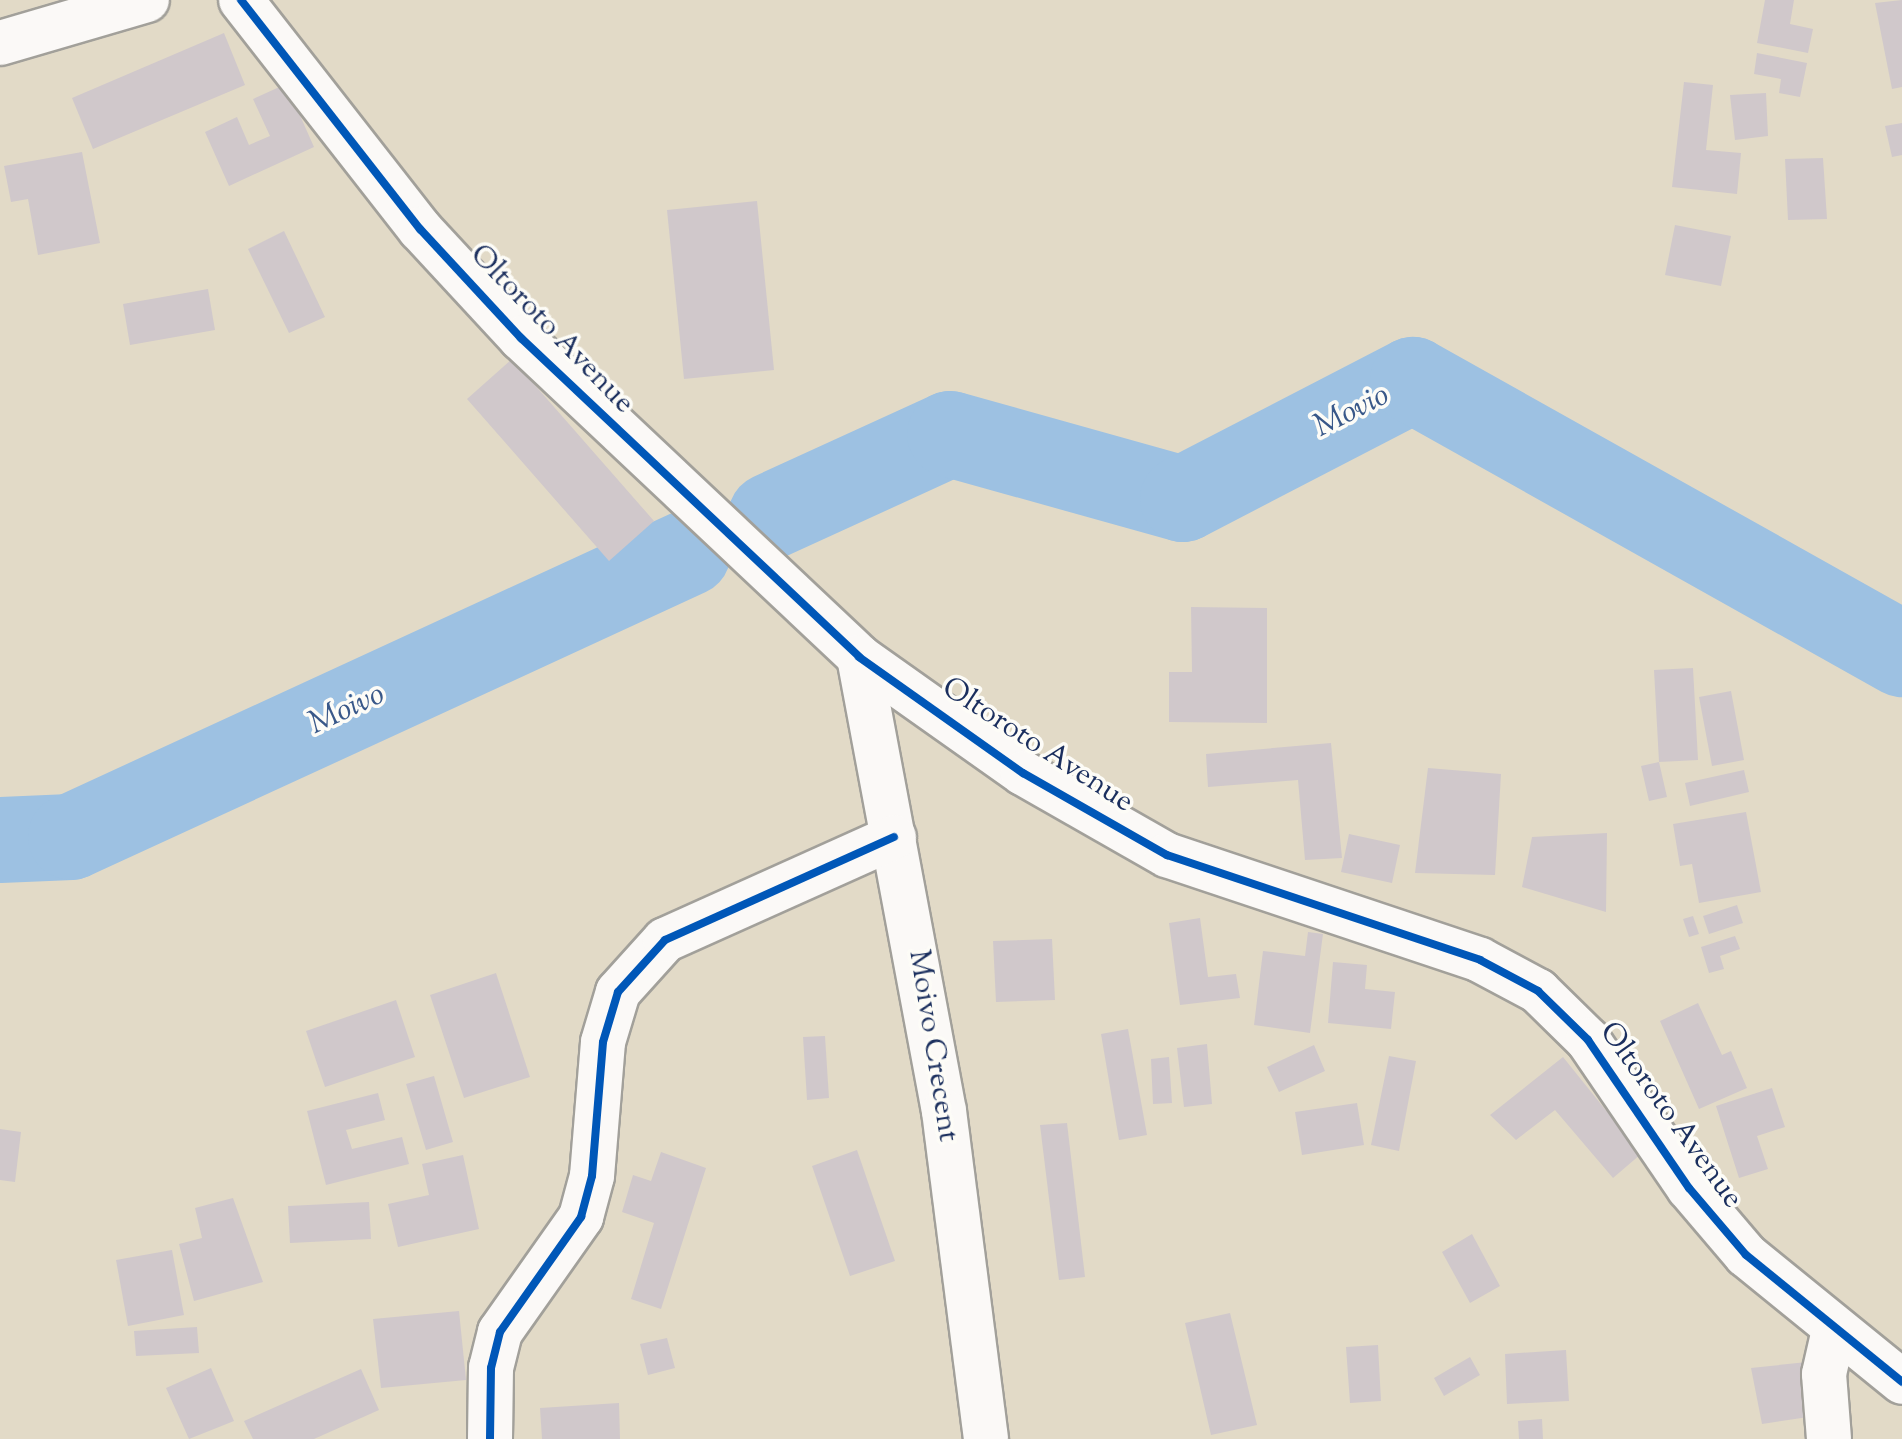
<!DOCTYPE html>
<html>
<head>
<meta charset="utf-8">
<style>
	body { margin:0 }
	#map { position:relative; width:1902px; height:1439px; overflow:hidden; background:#e2dac7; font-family:"Sorts Mill Goudy",serif }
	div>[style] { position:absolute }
	.river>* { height:86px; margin:-43px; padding:0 43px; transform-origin:43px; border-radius:43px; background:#9dc1e2 }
	.building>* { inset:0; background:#d0c8cb }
	.roads { filter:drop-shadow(2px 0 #a2a09a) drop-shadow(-2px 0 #a2a09a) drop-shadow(0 2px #a2a09a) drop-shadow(0 -2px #a2a09a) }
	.minor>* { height:44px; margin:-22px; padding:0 22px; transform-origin:22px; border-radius:22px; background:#fbf9f7 }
	.cycleway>* { height:8px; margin:-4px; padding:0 4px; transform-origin:4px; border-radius:4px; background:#0057b8 }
	span { translate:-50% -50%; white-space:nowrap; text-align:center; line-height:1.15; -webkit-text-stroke:7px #fdfcf7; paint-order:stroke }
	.street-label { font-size:30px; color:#1b2f5e }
	.water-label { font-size:32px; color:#395889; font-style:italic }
</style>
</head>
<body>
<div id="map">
	<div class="river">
		<i style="left:771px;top:516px;width:197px;rotate:-24.6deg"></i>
		<i style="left:950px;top:434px;width:242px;rotate:15.6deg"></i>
		<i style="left:1183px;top:499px;width:259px;rotate:-27.4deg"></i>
		<i style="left:1413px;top:380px;width:561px;rotate:29.26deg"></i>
		<i style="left:0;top:840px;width:71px;rotate:-2.4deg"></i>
		<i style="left:71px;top:837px;width:679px;rotate:-24.72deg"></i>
	</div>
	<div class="building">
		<i style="clip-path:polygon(1765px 0,1794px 0,1790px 24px,1813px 29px,1808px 53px,1757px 43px)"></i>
		<i style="clip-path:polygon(1902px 0,1902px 87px,1892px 89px,1875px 3px)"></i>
		<i style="clip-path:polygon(224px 33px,245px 85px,93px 149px,72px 98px)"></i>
		<i style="clip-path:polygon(1757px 53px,1807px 63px,1800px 97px,1779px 93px,1781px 79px,1754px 74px)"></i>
		<i style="clip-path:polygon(1684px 82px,1713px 85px,1706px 150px,1741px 153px,1737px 194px,1672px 187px)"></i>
		<i style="clip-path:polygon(286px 84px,314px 147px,229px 186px,205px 132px,237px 117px,249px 145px,270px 136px,253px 99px)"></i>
		<i style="clip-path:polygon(1766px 93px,1768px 136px,1735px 140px,1730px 95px)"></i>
		<i style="clip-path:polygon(1902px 123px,1902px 155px,1892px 157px,1885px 126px)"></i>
		<i style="clip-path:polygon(82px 152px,100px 243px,38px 255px,28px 199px,11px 202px,4px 166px)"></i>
		<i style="clip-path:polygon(1823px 158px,1827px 219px,1788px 220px,1785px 159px)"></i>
		<i style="clip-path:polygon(757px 201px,774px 370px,684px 379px,667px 210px)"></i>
		<i style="clip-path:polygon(1675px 225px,1731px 236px,1721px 286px,1665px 275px)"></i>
		<i style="clip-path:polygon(284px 231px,325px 317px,289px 333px,248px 249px)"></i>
		<i style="clip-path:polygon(208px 289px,215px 330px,130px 345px,123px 304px)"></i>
		<i style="clip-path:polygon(512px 359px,654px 521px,609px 561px,467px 399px)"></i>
		<i style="clip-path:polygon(1191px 607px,1267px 608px,1267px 723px,1169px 722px,1169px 672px,1192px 672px)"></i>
		<i style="clip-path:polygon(1693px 668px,1698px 760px,1659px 762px,1667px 797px,1649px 801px,1641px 766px,1659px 762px,1654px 670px)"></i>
		<i style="clip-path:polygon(1731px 691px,1744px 760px,1712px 766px,1699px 697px)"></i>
		<i style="clip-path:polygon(1331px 743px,1342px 858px,1305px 860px,1298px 780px,1208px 787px,1206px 754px)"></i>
		<i style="clip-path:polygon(1428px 768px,1501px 774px,1495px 875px,1415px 873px)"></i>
		<i style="clip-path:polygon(1744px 770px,1749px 792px,1690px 806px,1685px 783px)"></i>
		<i style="clip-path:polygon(1746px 812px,1761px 892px,1699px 903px,1692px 864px,1680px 866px,1673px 824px)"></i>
		<i style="clip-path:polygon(1607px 833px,1606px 912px,1522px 887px,1532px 837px)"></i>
		<i style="clip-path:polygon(1349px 834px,1400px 845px,1392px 883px,1341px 872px)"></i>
		<i style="clip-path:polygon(1737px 905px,1743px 923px,1709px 934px,1703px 916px)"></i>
		<i style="clip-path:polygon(1693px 916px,1699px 934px,1689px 937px,1683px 919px)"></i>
		<i style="clip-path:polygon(1200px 918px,1208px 977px,1236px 974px,1240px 998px,1180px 1005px,1169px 923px)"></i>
		<i style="clip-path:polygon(1308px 932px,1323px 934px,1310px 1033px,1254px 1025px,1263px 951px,1305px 956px)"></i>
		<i style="clip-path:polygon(1735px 936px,1740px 949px,1720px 956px,1724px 969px,1709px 973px,1701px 947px)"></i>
		<i style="clip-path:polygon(1052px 939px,1055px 1000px,996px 1002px,993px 941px)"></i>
		<i style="clip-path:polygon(1333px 962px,1367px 965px,1365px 989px,1395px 992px,1391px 1029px,1328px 1023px)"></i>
		<i style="clip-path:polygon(496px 973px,530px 1077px,464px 1098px,430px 995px)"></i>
		<i style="clip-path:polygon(396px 1000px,415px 1057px,325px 1087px,306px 1031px)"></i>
		<i style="clip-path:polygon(1698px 1003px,1722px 1055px,1731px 1051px,1747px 1088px,1699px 1109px,1660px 1021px)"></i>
		<i style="clip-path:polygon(1128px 1029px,1147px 1135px,1119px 1140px,1101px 1034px)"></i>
		<i style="clip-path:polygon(825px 1036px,829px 1098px,807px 1100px,803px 1037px)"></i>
		<i style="clip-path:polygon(1207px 1044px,1212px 1104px,1184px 1107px,1177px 1048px)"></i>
		<i style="clip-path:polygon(1314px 1045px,1325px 1071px,1279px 1092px,1267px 1067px)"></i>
		<i style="clip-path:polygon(1389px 1056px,1416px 1061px,1399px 1151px,1371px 1145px)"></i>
		<i style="clip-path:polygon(1169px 1057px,1172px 1103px,1153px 1104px,1151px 1059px)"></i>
		<i style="clip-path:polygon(1563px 1057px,1641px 1154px,1613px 1178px,1555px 1110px,1516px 1140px,1490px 1115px)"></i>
		<i style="clip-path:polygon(434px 1076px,453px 1142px,426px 1150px,406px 1084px)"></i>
		<i style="clip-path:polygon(1772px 1088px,1785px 1127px,1757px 1136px,1768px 1169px,1739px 1178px,1716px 1106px)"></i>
		<i style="clip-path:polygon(378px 1093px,385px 1120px,346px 1130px,352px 1149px,402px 1137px,409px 1164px,326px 1185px,307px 1111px)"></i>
		<i style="clip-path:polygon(1357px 1103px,1364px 1145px,1302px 1155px,1295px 1112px)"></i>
		<i style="clip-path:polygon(1067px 1123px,1085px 1277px,1059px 1280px,1040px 1125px)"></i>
		<i style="clip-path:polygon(0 1129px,21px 1132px,15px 1182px,0 1180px)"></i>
		<i style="clip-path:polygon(857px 1150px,895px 1261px,850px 1276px,812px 1166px)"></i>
		<i style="clip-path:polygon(661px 1152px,706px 1168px,661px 1309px,631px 1299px,654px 1223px,622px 1212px,633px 1175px,651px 1181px)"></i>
		<i style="clip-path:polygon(463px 1155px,479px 1229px,398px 1247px,388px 1204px,429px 1195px,422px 1164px)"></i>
		<i style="clip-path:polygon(233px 1198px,263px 1282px,194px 1301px,179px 1244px,202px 1238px,195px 1208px)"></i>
		<i style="clip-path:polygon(369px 1202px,371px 1239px,290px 1243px,288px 1206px)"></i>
		<i style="clip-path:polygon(1472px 1234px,1500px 1286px,1470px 1303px,1442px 1252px)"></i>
		<i style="clip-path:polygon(172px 1250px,184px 1315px,128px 1326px,116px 1260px)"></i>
		<i style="clip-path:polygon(459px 1311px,466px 1380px,381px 1388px,373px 1319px)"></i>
		<i style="clip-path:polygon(1230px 1313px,1257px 1425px,1211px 1435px,1185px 1323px)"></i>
		<i style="clip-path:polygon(197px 1327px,199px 1353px,136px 1356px,134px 1331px)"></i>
		<i style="clip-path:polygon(667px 1338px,675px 1368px,648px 1375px,640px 1344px)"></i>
		<i style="clip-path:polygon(1378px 1345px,1381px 1401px,1350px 1403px,1346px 1347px)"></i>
		<i style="clip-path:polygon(1566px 1350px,1569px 1401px,1507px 1404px,1505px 1354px)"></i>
		<i style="clip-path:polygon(1470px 1357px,1480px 1375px,1444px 1396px,1434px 1378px)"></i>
		<i style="clip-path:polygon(1807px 1362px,1815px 1416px,1762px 1424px,1751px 1368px)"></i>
		<i style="clip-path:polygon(211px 1368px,234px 1421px,189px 1439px,166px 1388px)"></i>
		<i style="clip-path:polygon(361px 1369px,379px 1410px,314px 1439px,253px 1439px,244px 1421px)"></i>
		<i style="clip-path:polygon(619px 1403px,620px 1439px,542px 1439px,540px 1408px)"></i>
		<i style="clip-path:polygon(1542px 1419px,1543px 1439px,1519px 1439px,1518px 1421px)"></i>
	</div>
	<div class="roads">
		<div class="minor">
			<i style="left:241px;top:0;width:291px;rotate:52deg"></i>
			<i style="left:420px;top:229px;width:149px;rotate:47.2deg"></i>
			<i style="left:521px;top:338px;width:465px;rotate:43.3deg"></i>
			<i style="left:859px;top:657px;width:201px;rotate:35.3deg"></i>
			<i style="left:1023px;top:773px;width:166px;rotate:29.7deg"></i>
			<i style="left:1167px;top:855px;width:330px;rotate:18.5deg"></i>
			<i style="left:1480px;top:960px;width:66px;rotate:28.1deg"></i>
			<i style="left:1538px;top:991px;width:70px;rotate:44.4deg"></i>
			<i style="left:1588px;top:1040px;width:179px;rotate:55.7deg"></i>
			<i style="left:1689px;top:1188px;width:88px;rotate:49.6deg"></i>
			<i style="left:1746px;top:1255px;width:201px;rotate:39.1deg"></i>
			<i style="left:0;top:43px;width:153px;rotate:-16.3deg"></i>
			<i style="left:859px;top:657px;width:462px;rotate:79.4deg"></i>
			<i style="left:944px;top:1111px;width:331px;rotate:82.7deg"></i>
			<i style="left:490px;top:1439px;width:71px;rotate:-89.2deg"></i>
			<i style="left:491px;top:1368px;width:37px;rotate:-76deg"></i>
			<i style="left:500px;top:1332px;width:141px;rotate:-54.8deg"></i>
			<i style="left:581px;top:1217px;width:42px;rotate:-75deg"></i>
			<i style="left:592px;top:1176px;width:134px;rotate:-85.3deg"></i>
			<i style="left:603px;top:1042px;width:52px;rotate:-73.3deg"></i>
			<i style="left:618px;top:992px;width:70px;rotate:-47.9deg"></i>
			<i style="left:665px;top:940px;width:251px;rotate:-24.2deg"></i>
			<i style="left:1829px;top:1439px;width:65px;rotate:-94.4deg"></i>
			<i style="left:1824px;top:1374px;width:45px;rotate:-77.2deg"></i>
		</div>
	</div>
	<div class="cycleway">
		<i style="left:241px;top:0;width:291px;rotate:52deg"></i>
		<i style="left:420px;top:229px;width:149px;rotate:47.2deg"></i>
		<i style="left:521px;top:338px;width:465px;rotate:43.3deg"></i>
		<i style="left:859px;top:657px;width:201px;rotate:35.3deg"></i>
		<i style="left:1023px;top:773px;width:166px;rotate:29.7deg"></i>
		<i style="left:1167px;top:855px;width:330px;rotate:18.5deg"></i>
		<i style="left:1480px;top:960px;width:66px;rotate:28.1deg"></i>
		<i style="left:1538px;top:991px;width:70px;rotate:44.4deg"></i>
		<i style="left:1588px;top:1040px;width:179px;rotate:55.7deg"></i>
		<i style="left:1689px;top:1188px;width:88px;rotate:49.6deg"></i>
		<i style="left:1746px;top:1255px;width:201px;rotate:39.1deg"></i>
		<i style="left:490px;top:1439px;width:71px;rotate:-89.2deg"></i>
		<i style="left:491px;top:1368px;width:37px;rotate:-76deg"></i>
		<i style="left:500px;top:1332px;width:141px;rotate:-54.8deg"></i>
		<i style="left:581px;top:1217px;width:42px;rotate:-75deg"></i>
		<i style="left:592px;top:1176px;width:134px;rotate:-85.3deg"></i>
		<i style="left:603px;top:1042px;width:52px;rotate:-73.3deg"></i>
		<i style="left:618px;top:992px;width:70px;rotate:-47.9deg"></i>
		<i style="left:665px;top:940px;width:251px;rotate:-24.2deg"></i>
	</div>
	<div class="street-label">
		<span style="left:551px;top:330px;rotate:46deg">Oltoroto Avenue</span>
		<span style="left:1037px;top:746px;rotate:33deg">Oltoroto Avenue</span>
		<span style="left:932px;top:1046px;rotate:81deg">Moivo Crecent</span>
		<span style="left:1670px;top:1116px;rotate:54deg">Oltoroto Avenue</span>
	</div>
	<div class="water-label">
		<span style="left:1352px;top:412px;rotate:-27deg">Movio</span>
		<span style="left:347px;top:710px;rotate:-25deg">Moivo</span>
	</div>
</div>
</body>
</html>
